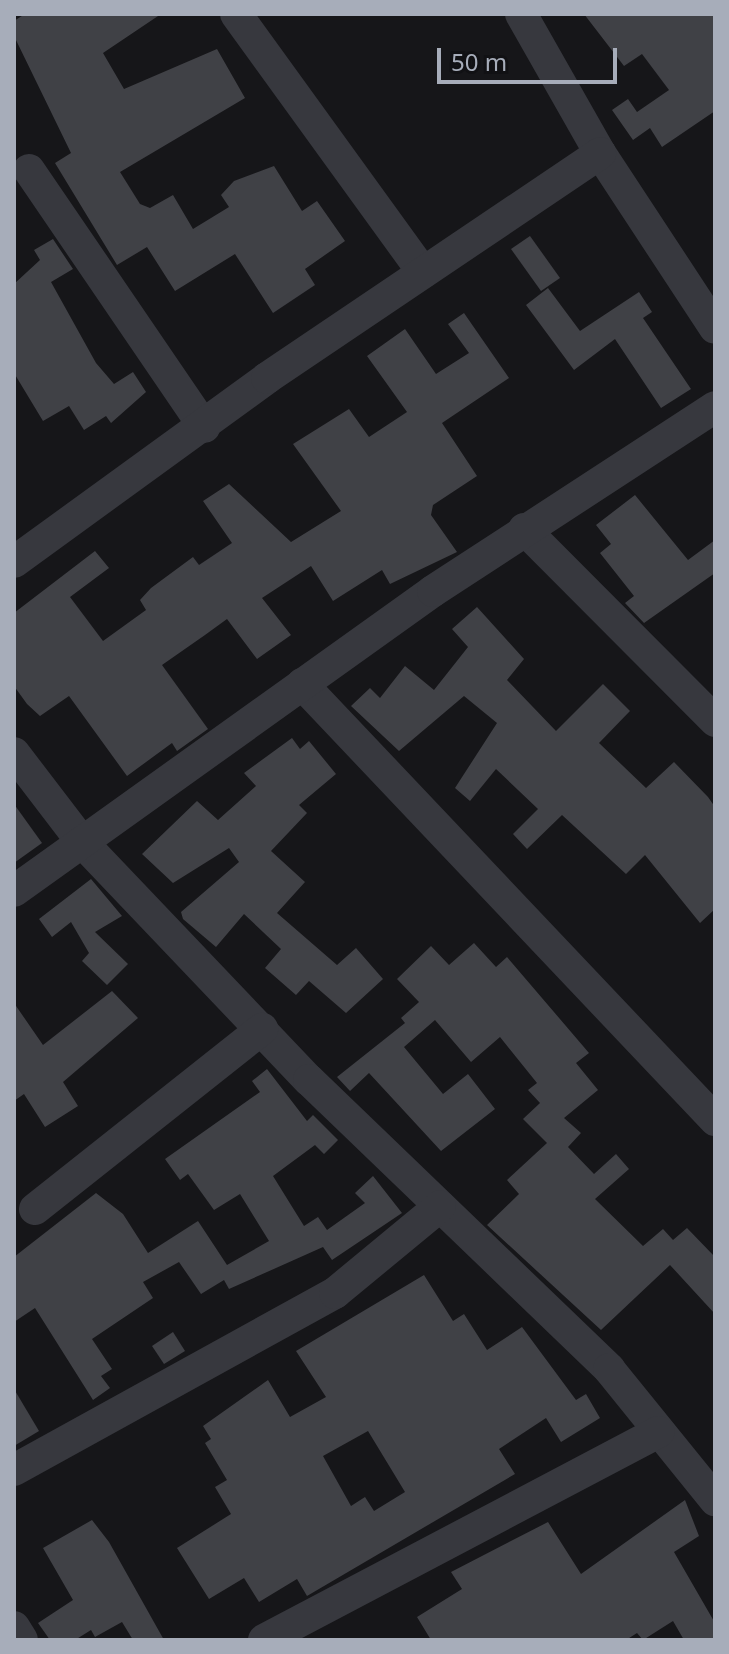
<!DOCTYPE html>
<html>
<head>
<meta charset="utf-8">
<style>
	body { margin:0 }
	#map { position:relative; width:729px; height:1654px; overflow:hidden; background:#161619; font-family:"Noto Sans",sans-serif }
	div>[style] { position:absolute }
	.building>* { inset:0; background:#404146 }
	.minor>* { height:32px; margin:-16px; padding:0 16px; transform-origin:16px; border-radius:16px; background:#37383e }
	span { translate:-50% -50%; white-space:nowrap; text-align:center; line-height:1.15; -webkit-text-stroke:7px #111114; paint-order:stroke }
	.frame { position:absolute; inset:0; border:16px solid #a7adba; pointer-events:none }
	.scale { position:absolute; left:437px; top:48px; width:180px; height:36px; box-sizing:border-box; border:4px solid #a7adba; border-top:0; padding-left:10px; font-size:24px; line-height:28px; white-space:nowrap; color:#a7adba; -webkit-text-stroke:6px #111114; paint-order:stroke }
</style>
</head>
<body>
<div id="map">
	<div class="building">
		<i style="clip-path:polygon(25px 14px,161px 14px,103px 53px,124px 89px,217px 49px,245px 98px,120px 172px,140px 204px,150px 208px,173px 195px,193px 229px,229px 207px,221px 195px,234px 181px,274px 166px,302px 211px,317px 201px,345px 241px,305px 269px,315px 285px,273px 313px,235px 254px,175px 291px,147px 247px,117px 265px,55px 163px,71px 153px,14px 36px,14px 21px)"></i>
		<i style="clip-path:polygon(584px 14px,715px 14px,715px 111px,662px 147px,650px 128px,633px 140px,612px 110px,628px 99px,637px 112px,669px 90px,642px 54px,624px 66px)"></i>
		<i style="clip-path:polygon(530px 236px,560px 278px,541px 291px,511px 249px)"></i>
		<i style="clip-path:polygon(53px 239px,73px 269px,51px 282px,96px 363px,114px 384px,133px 372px,146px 392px,111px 423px,106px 416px,84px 430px,69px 406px,43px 421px,14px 373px,14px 284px,40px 260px,34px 250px)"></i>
		<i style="clip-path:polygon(548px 288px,580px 331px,639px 292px,652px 312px,643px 318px,691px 389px,661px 408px,615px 339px,574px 370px,526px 305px)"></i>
		<i style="clip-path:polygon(464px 313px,509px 378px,442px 423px,477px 476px,433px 505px,431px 515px,457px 552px,390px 584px,382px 570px,333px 601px,311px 566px,262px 598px,291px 635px,257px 659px,227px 619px,205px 635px,162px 665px,208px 729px,177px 751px,172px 743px,127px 776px,69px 696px,40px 716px,27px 704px,14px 686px,14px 613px,95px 551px,109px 568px,70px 597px,103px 641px,146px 610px,140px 600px,151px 588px,193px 557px,199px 565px,232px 543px,203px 501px,229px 484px,291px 542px,341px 511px,293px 444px,349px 409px,369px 437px,407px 412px,367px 356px,405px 329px,436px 374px,469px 353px,448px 324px)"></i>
		<i style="clip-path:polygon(635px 495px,688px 560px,715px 540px,715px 573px,644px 623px,625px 603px,634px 596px,600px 553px,611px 544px,596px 525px)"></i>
		<i style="clip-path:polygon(477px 607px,524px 659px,507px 680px,556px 731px,603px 684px,630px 711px,599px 743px,646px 788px,674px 762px,708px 797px,715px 807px,715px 909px,700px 923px,645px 855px,626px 874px,562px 815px,527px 849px,513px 834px,538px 809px,496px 769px,470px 801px,455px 788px,497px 723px,464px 696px,399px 751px,351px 706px,370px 688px,380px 698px,405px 666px,434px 690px,468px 647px,452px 629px)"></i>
		<i style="clip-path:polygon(292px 738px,300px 749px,309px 741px,336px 774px,299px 805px,307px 813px,271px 851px,305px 882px,277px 913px,337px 965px,356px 948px,383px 979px,346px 1013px,309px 981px,296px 995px,265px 968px,281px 949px,244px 914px,216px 947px,183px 919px,181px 912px,239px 862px,229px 848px,173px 883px,142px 854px,197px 801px,218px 820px,256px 786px,244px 773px)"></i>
		<i style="clip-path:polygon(14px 804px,42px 843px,14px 863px)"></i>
		<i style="clip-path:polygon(91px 879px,122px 916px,95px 932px,128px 964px,107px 985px,82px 961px,89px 953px,71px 922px,52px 937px,39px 919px)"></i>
		<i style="clip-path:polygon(474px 943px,496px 967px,507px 957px,589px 1053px,576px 1063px,598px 1090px,564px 1118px,581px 1133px,568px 1147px,594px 1174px,616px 1154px,629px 1169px,595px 1199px,643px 1246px,663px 1229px,673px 1240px,687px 1228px,715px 1257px,715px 1314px,670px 1265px,601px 1330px,487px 1225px,519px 1194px,507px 1180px,547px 1143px,523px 1119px,540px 1103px,528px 1090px,537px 1083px,500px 1037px,471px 1062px,435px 1020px,404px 1047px,443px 1094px,468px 1074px,495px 1109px,441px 1151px,369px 1073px,350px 1091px,337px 1077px,405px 1023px,401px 1018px,419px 1002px,397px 979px,431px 946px,449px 965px)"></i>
		<i style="clip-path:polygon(112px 991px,138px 1018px,63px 1082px,78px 1106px,45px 1127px,24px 1094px,14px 1101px,14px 1003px,43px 1045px)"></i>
		<i style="clip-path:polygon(267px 1069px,307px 1121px,313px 1115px,338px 1140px,324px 1154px,315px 1145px,273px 1176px,304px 1226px,318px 1217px,327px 1230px,365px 1203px,355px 1193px,373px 1176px,402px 1213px,332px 1260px,323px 1247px,229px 1289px,224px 1280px,201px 1294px,179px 1262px,143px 1282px,153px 1298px,92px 1339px,112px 1369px,101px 1376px,110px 1388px,93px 1400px,35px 1308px,14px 1322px,14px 1257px,96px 1193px,123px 1214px,148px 1253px,198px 1221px,227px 1265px,269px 1241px,240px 1194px,214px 1210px,188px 1174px,180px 1180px,165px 1159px,260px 1092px,252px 1081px)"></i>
		<i style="clip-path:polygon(evenodd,424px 1275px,453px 1321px,464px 1314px,487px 1350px,522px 1327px,576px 1400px,586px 1394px,600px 1418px,561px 1442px,546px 1418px,499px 1449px,515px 1474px,307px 1596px,297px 1579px,259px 1602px,244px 1578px,209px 1599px,177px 1548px,231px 1514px,215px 1487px,227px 1480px,205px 1443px,211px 1439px,203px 1426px,268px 1380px,290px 1417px,326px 1397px,296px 1351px,424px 1275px,368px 1431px,405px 1492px,374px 1511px,365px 1497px,351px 1506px,323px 1456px,368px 1431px)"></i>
		<i style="clip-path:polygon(173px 1332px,185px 1351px,164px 1364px,152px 1346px)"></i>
		<i style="clip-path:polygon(14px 1389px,39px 1431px,14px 1446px)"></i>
		<i style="clip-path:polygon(685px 1500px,699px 1536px,674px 1552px,715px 1623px,715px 1640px,684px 1640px,673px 1621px,643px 1640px,637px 1633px,626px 1640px,431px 1640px,417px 1617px,462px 1589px,451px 1572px,548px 1522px,581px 1574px)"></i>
		<i style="clip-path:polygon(92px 1520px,109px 1542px,164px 1640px,133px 1640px,122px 1622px,95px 1637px,91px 1630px,75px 1640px,50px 1640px,38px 1623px,73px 1600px,43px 1548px)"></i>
	</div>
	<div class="minor">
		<i style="left:236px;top:14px;width:319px;rotate:54.1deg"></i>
		<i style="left:521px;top:14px;width:160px;rotate:60.4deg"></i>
		<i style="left:600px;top:153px;width:209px;rotate:56.7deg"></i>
		<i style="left:29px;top:170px;width:311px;rotate:55.7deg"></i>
		<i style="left:524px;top:529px;width:271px;rotate:45.1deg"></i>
		<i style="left:14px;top:562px;width:313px;rotate:-36deg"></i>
		<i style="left:267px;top:378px;width:402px;rotate:-34deg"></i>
		<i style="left:302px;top:684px;width:601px;rotate:46.55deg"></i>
		<i style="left:14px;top:753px;width:112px;rotate:52.6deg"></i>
		<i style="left:82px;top:842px;width:329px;rotate:46.4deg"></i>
		<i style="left:309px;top:1080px;width:417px;rotate:43.9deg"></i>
		<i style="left:609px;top:1369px;width:169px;rotate:51deg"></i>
		<i style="left:14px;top:891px;width:515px;rotate:-35.6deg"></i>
		<i style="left:433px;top:591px;width:337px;rotate:-33.1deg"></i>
		<i style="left:35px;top:1209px;width:290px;rotate:-38.4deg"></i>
		<i style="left:14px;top:1470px;width:367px;rotate:-28.9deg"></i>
		<i style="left:335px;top:1293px;width:136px;rotate:-39.6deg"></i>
		<i style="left:14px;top:1627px;width:15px;rotate:58deg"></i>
		<i style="left:264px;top:1640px;width:446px;rotate:-27.8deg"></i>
	</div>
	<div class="frame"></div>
	<div class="scale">50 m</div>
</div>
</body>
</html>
